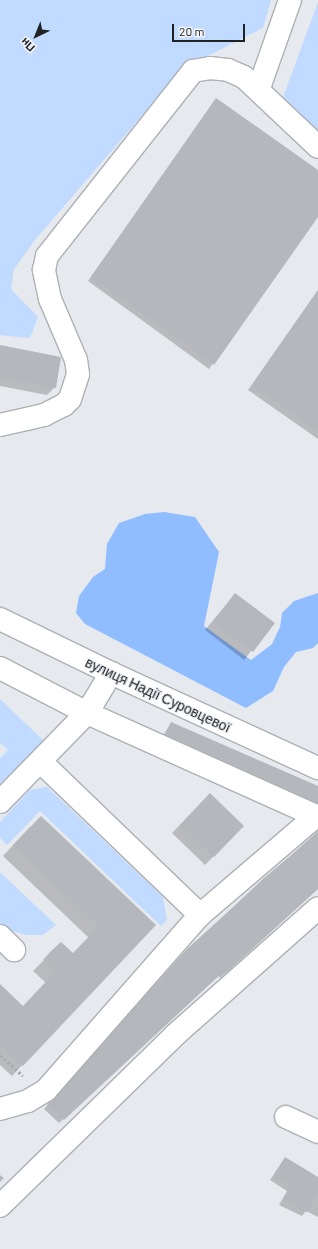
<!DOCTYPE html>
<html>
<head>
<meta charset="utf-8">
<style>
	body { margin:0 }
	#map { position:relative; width:318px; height:1249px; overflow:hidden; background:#e6e9ee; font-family:Barlow,sans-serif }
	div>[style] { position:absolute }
	.green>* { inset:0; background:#c1daff }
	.forest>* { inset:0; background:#90bdff }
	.shadow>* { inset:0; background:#0003 }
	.building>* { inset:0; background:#b4b7bc }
	.path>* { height:2.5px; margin-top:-1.25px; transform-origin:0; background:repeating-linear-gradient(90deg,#aaacb0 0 3px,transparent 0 5px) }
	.roads { filter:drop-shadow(1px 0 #adb0b5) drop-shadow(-1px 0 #adb0b5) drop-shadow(0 1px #adb0b5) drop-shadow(0 -1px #adb0b5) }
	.minor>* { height:22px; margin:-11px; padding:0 11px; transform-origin:11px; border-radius:11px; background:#fff }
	span { translate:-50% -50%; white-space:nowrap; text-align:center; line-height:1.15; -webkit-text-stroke:3px #f3f6fb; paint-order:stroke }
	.street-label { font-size:14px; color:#202123 }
	.north { position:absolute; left:16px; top:16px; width:40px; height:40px; -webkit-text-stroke:3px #f3f6fb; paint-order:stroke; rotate:223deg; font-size:11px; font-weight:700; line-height:16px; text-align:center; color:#202123 }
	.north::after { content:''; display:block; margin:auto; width:14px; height:18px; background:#202123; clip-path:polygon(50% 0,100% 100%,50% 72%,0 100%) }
	.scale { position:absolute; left:172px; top:24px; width:73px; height:18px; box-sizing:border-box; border:2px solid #202123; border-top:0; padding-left:5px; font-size:12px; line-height:14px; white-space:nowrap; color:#202123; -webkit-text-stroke:3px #f3f6fb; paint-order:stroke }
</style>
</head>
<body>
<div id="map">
	<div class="green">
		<i style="clip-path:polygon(0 0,271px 0,263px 28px,182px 69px,35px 240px,14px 269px,11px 289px,38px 317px,30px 338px,0 335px)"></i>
		<i style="clip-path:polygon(318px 2px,318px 137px,282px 100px)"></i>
		<i style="clip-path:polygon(0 699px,44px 741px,0 786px,0 758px,8px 750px,0 743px)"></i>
		<i style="clip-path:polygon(47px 787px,163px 897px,167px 920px,161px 926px,40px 811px,7px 845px,0 838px,0 822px,30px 790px)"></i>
		<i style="clip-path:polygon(0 872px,56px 925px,43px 935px,27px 935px,5px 929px,0 924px)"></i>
	</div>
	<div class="forest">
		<i style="clip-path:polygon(164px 512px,195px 517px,219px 552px,204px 626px,251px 660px,272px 644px,280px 627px,282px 613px,294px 601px,318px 593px,318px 643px,313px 648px,296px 652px,284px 667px,273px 691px,246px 708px,85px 624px,76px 613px,79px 596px,93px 577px,105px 569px,107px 544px,119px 523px,145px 514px)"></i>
	</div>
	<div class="shadow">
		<i style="clip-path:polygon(216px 99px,318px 171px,318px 215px,209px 369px,88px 281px)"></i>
		<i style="clip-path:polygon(318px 290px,318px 439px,248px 390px)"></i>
		<i style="clip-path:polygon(0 346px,55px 387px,47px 395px,0 386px)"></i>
		<i style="clip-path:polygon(235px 594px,273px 623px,244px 660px,205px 630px)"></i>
		<i style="clip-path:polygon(171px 723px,318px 787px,318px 809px,161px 739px)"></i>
		<i style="clip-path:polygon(202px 802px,243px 826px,205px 865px,172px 833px)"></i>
		<i style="clip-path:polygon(30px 827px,155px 925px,12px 1076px,0 1065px,0 986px,23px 1007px,46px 983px,33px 971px,61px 943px,73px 954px,89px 938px,3px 856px)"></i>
		<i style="clip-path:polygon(318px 833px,318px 887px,220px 978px,218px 975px,59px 1123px,44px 1109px,182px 955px,265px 877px)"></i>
		<i style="clip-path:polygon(285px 1158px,318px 1178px,318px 1217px,306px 1211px,302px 1216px,279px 1205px,287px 1191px,270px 1180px)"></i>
		<i style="clip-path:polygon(0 1175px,4px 1178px,0 1182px)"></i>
	</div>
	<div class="building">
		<i style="clip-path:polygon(216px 98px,318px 170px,318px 217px,214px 365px,91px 277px)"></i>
		<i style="clip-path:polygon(318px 290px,318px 432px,252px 385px)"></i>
		<i style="clip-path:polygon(0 345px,61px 357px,56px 388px,0 377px)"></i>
		<i style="clip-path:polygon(235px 593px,275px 623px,253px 652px,213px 622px)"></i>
		<i style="clip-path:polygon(171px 722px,318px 786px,318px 803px,165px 734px)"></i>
		<i style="clip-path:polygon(210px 793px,244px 826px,214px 857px,180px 825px)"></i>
		<i style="clip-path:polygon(41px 816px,156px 925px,23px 1066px,0 1044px,0 984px,23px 1006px,55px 972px,43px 960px,51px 951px,61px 942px,73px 953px,99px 926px,13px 845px)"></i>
		<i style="clip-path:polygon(318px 831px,318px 889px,225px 974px,223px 972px,64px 1120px,47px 1105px,187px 949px)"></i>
		<i style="clip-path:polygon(285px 1157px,318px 1177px,318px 1193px,307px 1212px,283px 1200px,291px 1186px,273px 1176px)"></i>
	</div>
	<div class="path">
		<i style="left:0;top:1055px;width:31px;rotate:42deg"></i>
	</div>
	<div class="roads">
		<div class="minor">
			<i style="left:259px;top:88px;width:93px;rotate:-70.6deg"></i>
			<i style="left:0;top:425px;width:45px;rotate:-12.8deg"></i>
			<i style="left:44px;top:415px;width:22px;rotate:-27deg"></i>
			<i style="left:64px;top:405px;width:8px;rotate:-45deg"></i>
			<i style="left:70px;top:399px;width:26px;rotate:-72deg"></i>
			<i style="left:78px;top:374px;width:14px;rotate:-98deg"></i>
			<i style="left:76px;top:360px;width:66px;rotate:-113.1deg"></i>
			<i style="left:50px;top:299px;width:30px;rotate:-102deg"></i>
			<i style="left:44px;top:270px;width:14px;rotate:-78deg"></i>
			<i style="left:47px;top:256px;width:236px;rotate:-51.7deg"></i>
			<i style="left:193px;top:71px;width:17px;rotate:-10deg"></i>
			<i style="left:210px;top:68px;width:18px;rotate:6deg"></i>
			<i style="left:228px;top:70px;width:17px;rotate:24deg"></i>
			<i style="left:244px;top:77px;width:102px;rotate:43.4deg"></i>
			<i style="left:0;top:619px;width:123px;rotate:25.9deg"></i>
			<i style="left:111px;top:673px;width:228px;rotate:24.7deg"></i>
			<i style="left:0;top:668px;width:98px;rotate:27.3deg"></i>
			<i style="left:87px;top:713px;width:253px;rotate:24.2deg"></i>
			<i style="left:41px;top:762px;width:221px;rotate:43.9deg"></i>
			<i style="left:0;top:802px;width:124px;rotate:-45.7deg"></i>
			<i style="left:87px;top:713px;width:47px;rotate:-59deg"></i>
			<i style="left:0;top:936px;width:20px;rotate:45deg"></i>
			<i style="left:0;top:1109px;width:29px;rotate:-16deg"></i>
			<i style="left:28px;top:1101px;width:21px;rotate:-31deg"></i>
			<i style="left:46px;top:1090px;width:233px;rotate:-48.7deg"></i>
			<i style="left:200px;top:915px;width:153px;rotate:-40.5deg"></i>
			<i style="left:286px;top:1117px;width:35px;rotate:25deg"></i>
			<i style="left:0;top:1206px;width:245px;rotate:-44.3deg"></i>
			<i style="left:175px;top:1035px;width:191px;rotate:-41.6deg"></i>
		</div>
	</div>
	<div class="street-label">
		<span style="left:158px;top:695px;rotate:25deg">вулиця Надії Суровцевої</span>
	</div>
	<div class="north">Пн</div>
	<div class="scale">20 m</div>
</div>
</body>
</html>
